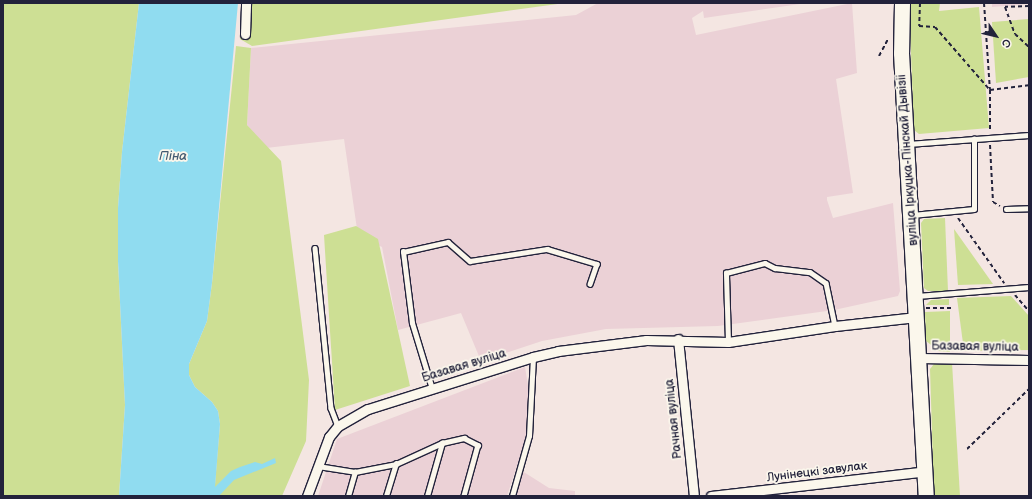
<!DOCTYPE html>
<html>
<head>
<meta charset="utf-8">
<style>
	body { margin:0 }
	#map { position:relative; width:1032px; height:499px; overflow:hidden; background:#f4e6e2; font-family:"Balsamiq Sans",sans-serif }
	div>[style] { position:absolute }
	.built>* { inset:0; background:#ebd1d6 }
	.green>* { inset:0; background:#cddf94 }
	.water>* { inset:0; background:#90dcf0 }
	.path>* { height:2px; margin-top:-1px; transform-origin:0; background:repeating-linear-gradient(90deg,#22223b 0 4px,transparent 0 7px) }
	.roads { filter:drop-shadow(1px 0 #22223b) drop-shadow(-1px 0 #22223b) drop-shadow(0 1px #22223b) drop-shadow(0 -1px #22223b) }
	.lane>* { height:4.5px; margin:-2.25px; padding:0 2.25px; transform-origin:2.25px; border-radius:2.25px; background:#fbf7ec }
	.street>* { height:9px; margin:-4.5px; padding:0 4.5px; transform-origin:4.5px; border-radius:4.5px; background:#fbf7ec }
	.primary>* { height:15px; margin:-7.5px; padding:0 7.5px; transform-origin:7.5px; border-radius:7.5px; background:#fbf7ec }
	span { translate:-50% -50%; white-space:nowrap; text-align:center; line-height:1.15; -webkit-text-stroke:3.5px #fbf7ec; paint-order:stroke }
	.street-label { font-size:12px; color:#22223b }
	.water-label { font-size:13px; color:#435a71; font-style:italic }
	.frame { position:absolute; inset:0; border:4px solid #22223b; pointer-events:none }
	.north { position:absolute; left:976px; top:16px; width:40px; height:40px; -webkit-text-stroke:3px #fbf7ec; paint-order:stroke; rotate:125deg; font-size:11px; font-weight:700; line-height:16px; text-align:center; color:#22223b }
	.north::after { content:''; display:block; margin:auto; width:14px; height:18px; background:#22223b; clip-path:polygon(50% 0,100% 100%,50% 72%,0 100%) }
</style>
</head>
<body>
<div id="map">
	<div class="built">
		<i style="clip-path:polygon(598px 3px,807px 3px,704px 18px,703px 11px,692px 18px,696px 35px,852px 3px,857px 73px,836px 79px,853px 193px,827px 197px,827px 200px,833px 218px,893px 203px,900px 291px,898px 296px,834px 310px,718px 326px,606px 329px,542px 341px,481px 361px,461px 313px,398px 330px,382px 247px,358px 236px,344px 139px,266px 148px,247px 125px,251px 48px,576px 15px)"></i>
		<i style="clip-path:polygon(992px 3px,1029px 3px,1029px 4px,992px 7px)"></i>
		<i style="clip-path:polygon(525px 367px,533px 417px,507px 496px,318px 496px,337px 439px)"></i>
		<i style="clip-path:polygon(519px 469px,549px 488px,575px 491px,575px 496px,510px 496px)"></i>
	</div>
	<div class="green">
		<i style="clip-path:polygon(3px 3px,139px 3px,122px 152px,118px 208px,118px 261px,125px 405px,119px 496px,3px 496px)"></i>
		<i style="clip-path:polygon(242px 3px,565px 3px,252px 46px,240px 39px)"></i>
		<i style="clip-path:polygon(909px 3px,940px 3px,939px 11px,979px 7px,989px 128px,919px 134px,914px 130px)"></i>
		<i style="clip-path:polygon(1029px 19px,1029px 77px,996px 83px,992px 22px)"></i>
		<i style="clip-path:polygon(236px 46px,251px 48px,247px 125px,281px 161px,309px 380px,306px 441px,282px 496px,214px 496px,220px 424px,218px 411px,212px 402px,195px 387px,189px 375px,189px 364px,207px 321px,212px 283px)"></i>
		<i style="clip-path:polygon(945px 218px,948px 291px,928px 291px,924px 288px,921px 223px,924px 219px)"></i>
		<i style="clip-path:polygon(356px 226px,378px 239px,410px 386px,335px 410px,324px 235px)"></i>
		<i style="clip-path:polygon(954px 229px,993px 284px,958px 285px)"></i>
		<i style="clip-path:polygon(1011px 296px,1029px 316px,1029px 350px,964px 351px,957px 298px)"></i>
		<i style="clip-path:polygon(949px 299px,949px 305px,926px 305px,931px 300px)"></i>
		<i style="clip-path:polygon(950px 311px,950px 352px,939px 351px,926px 341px,925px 312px)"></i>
		<i style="clip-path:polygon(952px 363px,960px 496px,934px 496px,930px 369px,934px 364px)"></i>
	</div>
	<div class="water">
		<i style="clip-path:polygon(139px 3px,238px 3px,212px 283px,207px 321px,189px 364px,189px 375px,195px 387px,212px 402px,218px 411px,220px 424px,215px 487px,231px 471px,240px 467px,255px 462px,262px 464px,275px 458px,276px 463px,234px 480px,219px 496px,119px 496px,125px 405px,118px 261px,118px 208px,122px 152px)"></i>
	</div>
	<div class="path">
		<i style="left:920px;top:3px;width:23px;rotate:92deg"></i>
		<i style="left:919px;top:26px;width:16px;rotate:4deg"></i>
		<i style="left:935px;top:27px;width:84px;rotate:48.9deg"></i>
		<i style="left:990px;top:90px;width:42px;rotate:90deg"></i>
		<i style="left:984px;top:3px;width:87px;rotate:86.1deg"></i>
		<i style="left:990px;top:90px;width:39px;rotate:-7deg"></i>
		<i style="left:1029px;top:6px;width:24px;rotate:178deg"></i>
		<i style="left:1005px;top:7px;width:29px;rotate:70deg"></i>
		<i style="left:1015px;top:34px;width:19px;rotate:43deg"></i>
		<i style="left:879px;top:56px;width:19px;rotate:-62deg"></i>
		<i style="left:990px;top:145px;width:57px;rotate:87deg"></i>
		<i style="left:993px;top:202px;width:8px;rotate:30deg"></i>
		<i style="left:958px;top:218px;width:80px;rotate:54.7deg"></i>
		<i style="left:1015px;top:295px;width:21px;rotate:49deg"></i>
		<i style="left:926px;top:308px;width:27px"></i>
		<i style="left:967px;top:449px;width:86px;rotate:-44.1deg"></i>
	</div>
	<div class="roads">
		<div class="lane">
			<i style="left:908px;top:144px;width:121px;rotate:-4.3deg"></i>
			<i style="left:1006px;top:209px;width:23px;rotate:-2deg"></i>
			<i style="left:912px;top:215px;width:62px;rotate:-5.5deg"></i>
			<i style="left:974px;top:209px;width:70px;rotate:-90deg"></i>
			<i style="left:315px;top:248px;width:161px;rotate:84.3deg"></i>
			<i style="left:331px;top:408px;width:19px;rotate:69deg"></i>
			<i style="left:917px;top:296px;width:112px;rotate:-4.6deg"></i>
			<i style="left:728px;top:342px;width:69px;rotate:-91.7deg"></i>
			<i style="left:726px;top:273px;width:40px;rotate:-14.4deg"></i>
			<i style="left:765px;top:263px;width:11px;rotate:27deg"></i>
			<i style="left:775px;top:268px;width:35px;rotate:7deg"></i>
			<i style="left:810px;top:272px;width:19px;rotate:35deg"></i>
			<i style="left:826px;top:283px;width:44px;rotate:78.2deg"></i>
			<i style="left:432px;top:389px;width:69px;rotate:-106.9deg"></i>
			<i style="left:412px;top:323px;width:72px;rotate:-97.2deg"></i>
			<i style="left:403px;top:252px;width:46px;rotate:-12.5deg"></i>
			<i style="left:448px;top:242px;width:29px;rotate:41deg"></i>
			<i style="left:470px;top:261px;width:78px;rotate:-8.9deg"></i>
			<i style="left:547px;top:249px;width:52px;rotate:16.7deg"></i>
			<i style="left:597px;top:264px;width:21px;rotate:109deg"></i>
			<i style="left:318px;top:466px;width:37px;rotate:9deg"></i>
			<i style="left:355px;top:472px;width:42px;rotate:-11deg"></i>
			<i style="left:396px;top:464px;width:51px;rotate:-24.5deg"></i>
			<i style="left:442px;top:443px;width:23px;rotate:-13deg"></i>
			<i style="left:464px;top:438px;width:16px;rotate:27deg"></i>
			<i style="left:478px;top:445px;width:53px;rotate:105.4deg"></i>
			<i style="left:348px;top:496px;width:25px;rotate:-74deg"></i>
			<i style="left:386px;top:496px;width:34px;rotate:-73deg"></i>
			<i style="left:427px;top:496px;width:55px;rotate:-74.2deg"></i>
			<i style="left:512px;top:496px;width:62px;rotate:-74.2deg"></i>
			<i style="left:529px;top:436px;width:79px;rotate:-87.1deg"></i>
		</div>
		<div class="street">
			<i style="left:245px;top:34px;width:31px;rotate:-88deg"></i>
			<i style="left:678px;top:339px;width:158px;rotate:84.2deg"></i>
			<i style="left:920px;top:358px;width:109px;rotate:1.1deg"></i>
			<i style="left:307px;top:496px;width:63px;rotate:-69.6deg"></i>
			<i style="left:329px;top:437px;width:14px;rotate:-51deg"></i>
			<i style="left:338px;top:426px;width:34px;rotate:-30deg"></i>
			<i style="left:368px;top:409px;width:173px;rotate:-17.5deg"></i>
			<i style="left:533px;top:357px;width:26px;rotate:-13deg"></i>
			<i style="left:558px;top:351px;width:89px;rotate:-7.1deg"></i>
			<i style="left:646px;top:340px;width:82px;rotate:1.4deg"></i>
			<i style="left:728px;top:342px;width:108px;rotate:-8.5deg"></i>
			<i style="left:835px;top:326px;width:82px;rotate:-6.3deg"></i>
			<i style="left:711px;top:496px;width:216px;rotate:-6.6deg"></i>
		</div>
		<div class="primary">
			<i style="left:902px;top:3px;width:50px;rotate:91.1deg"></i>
			<i style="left:901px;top:53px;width:444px;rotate:86.8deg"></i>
		</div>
	</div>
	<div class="street-label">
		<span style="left:908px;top:160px;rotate:-94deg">вуліца Іркуцка-Пінскай Дывізіі</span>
		<span style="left:975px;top:347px;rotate:1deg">Базавая вуліца</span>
		<span style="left:464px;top:366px;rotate:-17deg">Базавая вуліца</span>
		<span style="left:674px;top:419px;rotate:-96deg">Рачная вуліца</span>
		<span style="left:817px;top:472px;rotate:-7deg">Лунінецкі завулак</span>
	</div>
	<div class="water-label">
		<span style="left:173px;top:156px">Піна</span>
	</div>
	<div class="frame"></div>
	<div class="north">С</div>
</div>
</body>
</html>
